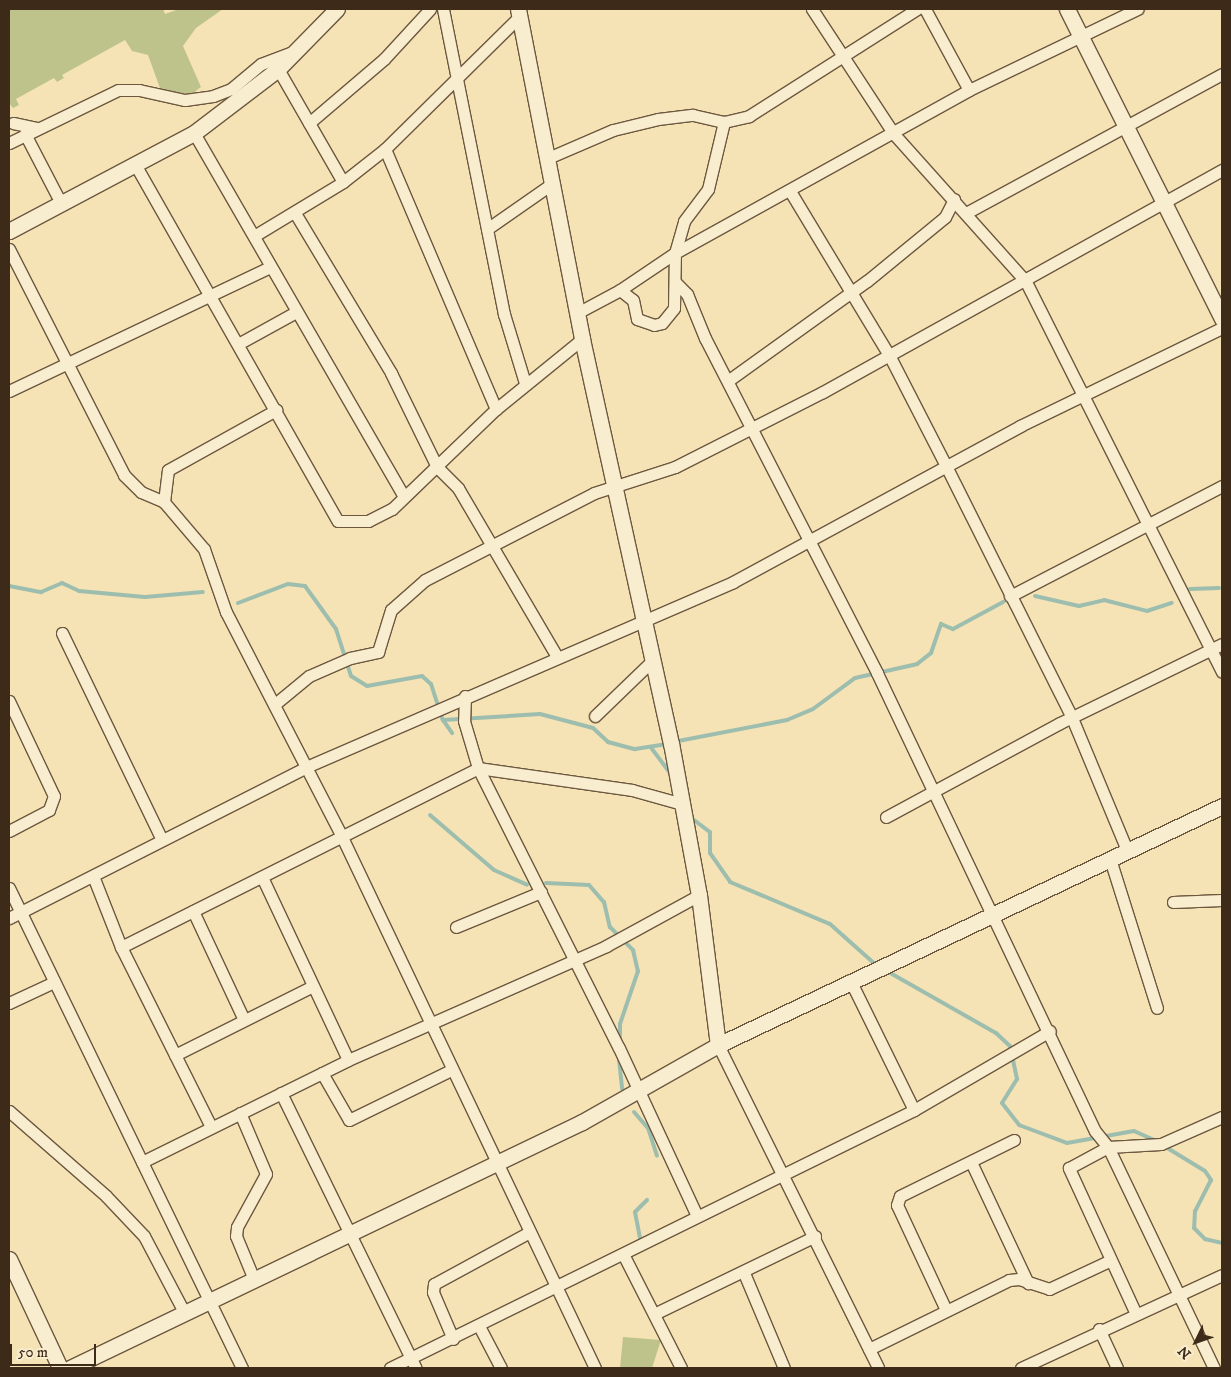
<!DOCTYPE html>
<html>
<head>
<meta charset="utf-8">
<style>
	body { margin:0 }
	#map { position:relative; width:1231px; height:1377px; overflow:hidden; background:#f6e3b5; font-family:"IM FELL DW Pica",serif }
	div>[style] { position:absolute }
	.green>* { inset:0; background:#bec38c }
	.stream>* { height:4px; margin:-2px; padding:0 2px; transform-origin:2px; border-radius:2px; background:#9dbeae }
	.roads { filter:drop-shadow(1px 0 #6c583f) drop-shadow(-1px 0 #6c583f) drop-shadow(0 1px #6c583f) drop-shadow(0 -1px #6c583f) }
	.minor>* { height:11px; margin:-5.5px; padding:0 5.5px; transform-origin:5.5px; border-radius:5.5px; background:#f9edcf }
	.tertiary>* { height:15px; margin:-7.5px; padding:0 7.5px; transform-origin:7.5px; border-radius:7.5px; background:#f9edcf }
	span { translate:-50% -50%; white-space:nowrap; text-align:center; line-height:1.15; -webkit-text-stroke:4px #f9edcf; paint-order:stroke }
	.frame { position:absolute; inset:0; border:10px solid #3e2a18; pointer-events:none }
	.north { position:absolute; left:1171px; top:1317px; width:50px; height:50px; -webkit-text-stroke:4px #f9edcf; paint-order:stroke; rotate:228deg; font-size:14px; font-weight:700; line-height:20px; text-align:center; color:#3e2a18 }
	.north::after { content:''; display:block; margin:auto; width:18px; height:22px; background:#3e2a18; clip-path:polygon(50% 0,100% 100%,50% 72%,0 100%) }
	.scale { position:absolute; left:10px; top:1344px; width:86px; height:22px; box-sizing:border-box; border:2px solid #3e2a18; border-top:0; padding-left:6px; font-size:15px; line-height:18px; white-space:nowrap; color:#3e2a18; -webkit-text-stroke:4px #f9edcf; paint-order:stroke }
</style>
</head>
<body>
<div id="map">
	<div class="green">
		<i style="clip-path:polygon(9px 9px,163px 9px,165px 14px,179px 9px,223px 9px,196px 28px,183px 46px,201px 87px,192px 94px,161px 91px,148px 55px,132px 51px,125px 40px,62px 75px,64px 78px,57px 82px,54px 78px,16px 99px,19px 105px,13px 108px,9px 103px)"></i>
		<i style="clip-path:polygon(623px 1337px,661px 1340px,652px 1368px,620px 1368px)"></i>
	</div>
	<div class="stream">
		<i style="left:9px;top:586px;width:33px;rotate:11deg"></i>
		<i style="left:41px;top:592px;width:23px;rotate:-23deg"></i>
		<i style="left:62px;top:583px;width:19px;rotate:25deg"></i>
		<i style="left:79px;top:591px;width:66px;rotate:5.2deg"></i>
		<i style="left:145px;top:597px;width:58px;rotate:-4.9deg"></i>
		<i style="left:1190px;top:589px;width:29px;rotate:-2deg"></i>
		<i style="left:1035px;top:596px;width:45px;rotate:12.8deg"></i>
		<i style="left:1079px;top:606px;width:26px;rotate:-13deg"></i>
		<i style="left:1104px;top:600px;width:44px;rotate:14.3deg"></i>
		<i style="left:1147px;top:611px;width:26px;rotate:-18deg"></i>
		<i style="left:238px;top:603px;width:53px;rotate:-20.8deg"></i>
		<i style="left:288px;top:584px;width:17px;rotate:7deg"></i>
		<i style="left:305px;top:586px;width:53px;rotate:54.2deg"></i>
		<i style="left:336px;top:629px;width:49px;rotate:72.3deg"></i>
		<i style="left:351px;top:676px;width:19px;rotate:32deg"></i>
		<i style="left:367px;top:686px;width:56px;rotate:-10.3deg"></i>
		<i style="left:422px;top:676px;width:12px;rotate:42deg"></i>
		<i style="left:431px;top:684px;width:38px;rotate:72deg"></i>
		<i style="left:443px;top:720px;width:97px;rotate:-3.5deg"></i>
		<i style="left:540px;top:714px;width:55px;rotate:14.8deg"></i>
		<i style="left:593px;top:728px;width:21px;rotate:43deg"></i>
		<i style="left:608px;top:742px;width:28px;rotate:15deg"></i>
		<i style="left:635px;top:749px;width:31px;rotate:-9deg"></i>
		<i style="left:443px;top:720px;width:16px;rotate:55deg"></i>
		<i style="left:673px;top:742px;width:116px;rotate:-10.9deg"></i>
		<i style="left:787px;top:720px;width:28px;rotate:-23deg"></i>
		<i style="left:813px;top:709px;width:52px;rotate:-36.4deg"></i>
		<i style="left:855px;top:678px;width:64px;rotate:-12.7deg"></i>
		<i style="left:917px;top:664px;width:18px;rotate:-38deg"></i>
		<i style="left:931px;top:653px;width:31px;rotate:-71deg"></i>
		<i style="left:941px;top:624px;width:13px;rotate:23deg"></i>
		<i style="left:953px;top:629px;width:57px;rotate:-28.4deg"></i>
		<i style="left:652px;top:749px;width:30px;rotate:53deg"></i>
		<i style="left:430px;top:815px;width:84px;rotate:40.7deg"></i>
		<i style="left:494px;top:870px;width:36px;rotate:24deg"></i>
		<i style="left:690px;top:817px;width:25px;rotate:37deg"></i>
		<i style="left:710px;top:832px;width:21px;rotate:90deg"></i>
		<i style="left:710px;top:853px;width:35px;rotate:55deg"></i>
		<i style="left:730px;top:882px;width:108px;rotate:22.8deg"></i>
		<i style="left:830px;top:924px;width:62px;rotate:41.7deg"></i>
		<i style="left:546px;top:883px;width:43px;rotate:2.7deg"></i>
		<i style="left:589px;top:885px;width:23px;rotate:49deg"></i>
		<i style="left:604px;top:902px;width:26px;rotate:77deg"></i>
		<i style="left:610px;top:927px;width:33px;rotate:45deg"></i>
		<i style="left:633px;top:950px;width:22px;rotate:77deg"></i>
		<i style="left:638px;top:971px;width:56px;rotate:108.8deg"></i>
		<i style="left:620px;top:1024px;width:18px;rotate:90deg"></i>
		<i style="left:885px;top:970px;width:128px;rotate:29.6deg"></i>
		<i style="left:996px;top:1033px;width:19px;rotate:43deg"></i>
		<i style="left:1010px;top:1046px;width:34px;rotate:78deg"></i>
		<i style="left:1017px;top:1079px;width:28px;rotate:122deg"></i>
		<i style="left:1002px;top:1103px;width:28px;rotate:52deg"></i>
		<i style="left:1019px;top:1125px;width:51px;rotate:20.6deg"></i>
		<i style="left:1067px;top:1143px;width:68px;rotate:-10.2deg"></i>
		<i style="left:1134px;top:1131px;width:24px;rotate:24deg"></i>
		<i style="left:619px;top:1059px;width:30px;rotate:84deg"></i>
		<i style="left:634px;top:1112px;width:21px;rotate:49deg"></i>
		<i style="left:648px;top:1128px;width:29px;rotate:72deg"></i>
		<i style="left:1164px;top:1146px;width:48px;rotate:31.4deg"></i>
		<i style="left:1205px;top:1171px;width:11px;rotate:56deg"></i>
		<i style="left:1211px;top:1180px;width:35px;rotate:117deg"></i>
		<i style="left:1195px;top:1211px;width:17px;rotate:93deg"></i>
		<i style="left:1194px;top:1228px;width:16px;rotate:45deg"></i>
		<i style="left:1205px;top:1239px;width:17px;rotate:13deg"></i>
		<i style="left:640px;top:1238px;width:26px;rotate:-101deg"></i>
		<i style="left:635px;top:1212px;width:17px;rotate:-45deg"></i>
	</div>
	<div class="roads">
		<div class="minor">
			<i style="left:443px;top:9px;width:311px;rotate:78.7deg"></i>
			<i style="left:504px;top:314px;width:72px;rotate:73.1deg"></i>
			<i style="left:812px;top:9px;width:148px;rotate:56.8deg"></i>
			<i style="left:893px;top:133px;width:200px;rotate:48.2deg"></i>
			<i style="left:1026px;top:282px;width:436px;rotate:63.3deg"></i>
			<i style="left:925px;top:9px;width:92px;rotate:61.5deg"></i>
			<i style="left:278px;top:69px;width:130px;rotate:60.1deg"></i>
			<i style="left:13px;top:123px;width:25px;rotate:12deg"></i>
			<i style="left:309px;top:123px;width:99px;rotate:-40.5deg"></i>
			<i style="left:384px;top:59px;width:68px;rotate:-47.4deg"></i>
			<i style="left:194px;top:133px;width:418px;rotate:60deg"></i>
			<i style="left:25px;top:134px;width:80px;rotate:62.5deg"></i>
			<i style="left:9px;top:143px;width:121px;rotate:-25.9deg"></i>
			<i style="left:118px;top:90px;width:21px"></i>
			<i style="left:139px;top:90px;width:47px;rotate:12.3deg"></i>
			<i style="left:185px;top:100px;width:28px;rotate:-8deg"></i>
			<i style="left:213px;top:96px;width:19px;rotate:-21deg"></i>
			<i style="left:231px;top:89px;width:39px;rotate:-40deg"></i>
			<i style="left:261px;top:64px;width:34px;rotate:-21deg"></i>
			<i style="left:385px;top:149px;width:283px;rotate:66.9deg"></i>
			<i style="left:548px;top:158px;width:71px;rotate:-23.3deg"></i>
			<i style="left:613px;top:130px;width:46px;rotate:-13.7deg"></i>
			<i style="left:658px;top:119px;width:35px;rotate:-7deg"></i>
			<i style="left:693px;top:115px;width:32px;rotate:13deg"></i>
			<i style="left:724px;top:122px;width:26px;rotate:-13deg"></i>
			<i style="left:749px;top:116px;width:199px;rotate:-32.5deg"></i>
			<i style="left:136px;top:166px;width:408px;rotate:60.4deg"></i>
			<i style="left:338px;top:521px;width:30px"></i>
			<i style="left:368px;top:521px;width:27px;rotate:-27deg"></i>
			<i style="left:392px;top:509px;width:144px;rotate:-43.9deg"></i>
			<i style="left:496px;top:409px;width:111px;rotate:-39.1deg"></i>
			<i style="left:790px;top:191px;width:192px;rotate:58.9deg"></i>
			<i style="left:889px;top:355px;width:125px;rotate:62.8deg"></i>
			<i style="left:946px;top:466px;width:282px;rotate:63.4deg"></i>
			<i style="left:1072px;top:718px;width:143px;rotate:67.4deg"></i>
			<i style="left:295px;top:213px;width:187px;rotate:59deg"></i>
			<i style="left:391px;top:373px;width:105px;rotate:63.9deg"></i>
			<i style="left:437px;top:467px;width:30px;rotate:45deg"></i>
			<i style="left:458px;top:488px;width:196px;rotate:59.6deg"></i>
			<i style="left:966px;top:213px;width:291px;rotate:-28.5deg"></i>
			<i style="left:487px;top:229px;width:80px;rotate:-34.9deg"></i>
			<i style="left:254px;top:236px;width:104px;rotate:-31.2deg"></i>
			<i style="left:343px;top:182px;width:53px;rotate:-38.2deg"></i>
			<i style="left:385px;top:149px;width:188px;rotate:-44.6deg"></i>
			<i style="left:9px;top:249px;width:254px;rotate:63deg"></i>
			<i style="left:124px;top:475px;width:24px;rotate:45deg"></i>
			<i style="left:141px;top:492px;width:25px;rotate:23deg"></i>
			<i style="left:164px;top:502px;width:62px;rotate:49.6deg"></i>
			<i style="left:204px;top:549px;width:67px;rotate:70.8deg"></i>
			<i style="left:226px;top:612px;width:253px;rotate:62.7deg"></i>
			<i style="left:342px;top:837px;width:588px;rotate:64.52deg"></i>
			<i style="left:676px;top:283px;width:16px;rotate:45deg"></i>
			<i style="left:687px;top:294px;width:48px;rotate:67.8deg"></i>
			<i style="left:705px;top:338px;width:377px;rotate:62.8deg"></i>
			<i style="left:877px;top:673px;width:507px;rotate:64.55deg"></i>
			<i style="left:1095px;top:1131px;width:21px;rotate:51deg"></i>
			<i style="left:1108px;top:1147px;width:53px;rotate:-3.2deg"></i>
			<i style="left:1161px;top:1144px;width:67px;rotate:-23.9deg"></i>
			<i style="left:620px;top:290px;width:66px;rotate:-33.9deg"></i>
			<i style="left:675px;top:253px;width:33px;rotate:-74deg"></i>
			<i style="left:684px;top:221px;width:40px;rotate:-53deg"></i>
			<i style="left:708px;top:189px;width:69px;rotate:-76.6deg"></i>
			<i style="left:579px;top:312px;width:47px;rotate:-28.2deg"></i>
			<i style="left:620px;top:290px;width:16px;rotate:38deg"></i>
			<i style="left:633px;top:300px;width:19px;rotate:78deg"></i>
			<i style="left:637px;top:319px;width:18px;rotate:19deg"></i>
			<i style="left:654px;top:325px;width:8px;rotate:-14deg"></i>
			<i style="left:662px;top:323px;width:19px;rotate:-51deg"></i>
			<i style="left:674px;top:308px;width:55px;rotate:-89deg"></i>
			<i style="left:675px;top:253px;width:336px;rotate:-29deg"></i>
			<i style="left:969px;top:90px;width:187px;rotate:-25.7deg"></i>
			<i style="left:238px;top:344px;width:66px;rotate:-28.9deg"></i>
			<i style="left:729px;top:380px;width:170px;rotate:-35.7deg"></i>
			<i style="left:867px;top:281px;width:101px;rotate:-39.4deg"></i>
			<i style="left:945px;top:217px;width:20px;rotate:-63deg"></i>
			<i style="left:9px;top:391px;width:289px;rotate:-25.4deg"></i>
			<i style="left:164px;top:502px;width:32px;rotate:-83deg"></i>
			<i style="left:168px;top:470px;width:124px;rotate:-29.1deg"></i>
			<i style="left:1010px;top:596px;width:239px;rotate:-27.4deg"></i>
			<i style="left:62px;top:633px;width:228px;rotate:64.2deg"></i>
			<i style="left:465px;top:696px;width:25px;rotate:92deg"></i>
			<i style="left:464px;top:721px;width:49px;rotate:73.4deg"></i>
			<i style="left:478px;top:768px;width:313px;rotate:63.3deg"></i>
			<i style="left:619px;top:1048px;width:185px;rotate:65.1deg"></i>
			<i style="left:9px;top:701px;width:105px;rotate:64.7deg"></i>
			<i style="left:54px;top:796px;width:15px;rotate:110deg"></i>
			<i style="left:49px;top:810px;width:45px;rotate:152.3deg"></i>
			<i style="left:275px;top:704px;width:44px;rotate:-39.5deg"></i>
			<i style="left:309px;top:676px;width:45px;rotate:-23.7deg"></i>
			<i style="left:350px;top:658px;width:29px;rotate:-12deg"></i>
			<i style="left:378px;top:652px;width:44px;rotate:-72.8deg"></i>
			<i style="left:391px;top:610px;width:45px;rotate:-41.4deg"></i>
			<i style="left:425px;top:580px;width:190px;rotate:-27.2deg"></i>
			<i style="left:594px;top:493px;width:85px;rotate:-17.8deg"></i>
			<i style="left:675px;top:467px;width:166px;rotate:-26.9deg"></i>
			<i style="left:823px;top:392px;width:457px;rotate:-29.1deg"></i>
			<i style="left:595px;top:716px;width:81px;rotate:-44deg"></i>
			<i style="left:886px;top:817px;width:198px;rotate:-28.4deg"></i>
			<i style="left:1060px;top:723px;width:180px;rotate:-26deg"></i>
			<i style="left:1110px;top:859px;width:156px;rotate:72.5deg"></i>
			<i style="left:93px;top:876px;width:76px;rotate:68.5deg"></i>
			<i style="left:121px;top:947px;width:201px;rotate:63.4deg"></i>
			<i style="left:262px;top:877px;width:202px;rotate:64.8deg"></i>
			<i style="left:9px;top:888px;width:534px;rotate:64.11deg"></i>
			<i style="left:1173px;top:902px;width:49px;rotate:-2.3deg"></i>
			<i style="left:193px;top:911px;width:120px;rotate:64.9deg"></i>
			<i style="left:9px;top:918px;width:333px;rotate:-26.9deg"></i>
			<i style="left:306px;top:767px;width:465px;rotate:-23.4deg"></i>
			<i style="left:733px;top:582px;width:327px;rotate:-28.5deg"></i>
			<i style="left:1020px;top:426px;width:225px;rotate:-25.9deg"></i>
			<i style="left:456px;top:927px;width:92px;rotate:-22.4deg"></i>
			<i style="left:121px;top:947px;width:399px;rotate:-26.6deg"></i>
			<i style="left:478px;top:768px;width:156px;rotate:8.1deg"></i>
			<i style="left:632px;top:790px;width:49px;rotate:15.5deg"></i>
			<i style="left:850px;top:980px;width:145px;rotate:63.8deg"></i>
			<i style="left:9px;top:1003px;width:50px;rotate:-25deg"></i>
			<i style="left:718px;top:1045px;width:360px;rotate:63.6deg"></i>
			<i style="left:175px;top:1055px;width:154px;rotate:-26.6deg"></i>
			<i style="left:322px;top:1073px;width:54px;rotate:60.1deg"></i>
			<i style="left:349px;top:1120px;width:114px;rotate:-26.1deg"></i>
			<i style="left:281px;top:1093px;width:306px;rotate:63.9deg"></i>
			<i style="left:9px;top:1111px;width:129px;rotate:41.2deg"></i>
			<i style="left:106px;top:1196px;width:55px;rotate:46.5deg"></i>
			<i style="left:144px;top:1236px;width:86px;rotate:62.2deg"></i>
			<i style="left:240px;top:1113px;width:66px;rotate:66.9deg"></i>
			<i style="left:266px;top:1174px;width:60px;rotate:118.7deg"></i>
			<i style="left:237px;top:1227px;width:9px;rotate:96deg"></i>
			<i style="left:236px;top:1236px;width:44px;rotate:67.5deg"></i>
			<i style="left:142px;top:1162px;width:230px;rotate:-26.3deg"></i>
			<i style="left:348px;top:1060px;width:282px;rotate:-23.8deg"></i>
			<i style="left:606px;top:946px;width:106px;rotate:-28.7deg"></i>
			<i style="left:971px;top:1162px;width:134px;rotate:64.8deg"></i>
			<i style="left:623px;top:1254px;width:128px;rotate:63deg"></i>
			<i style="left:744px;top:1273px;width:103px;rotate:67.2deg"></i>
			<i style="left:946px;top:1310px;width:116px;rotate:-115deg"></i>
			<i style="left:897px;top:1205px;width:9px;rotate:-72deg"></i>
			<i style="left:900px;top:1196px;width:127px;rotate:-26.2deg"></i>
			<i style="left:654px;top:1314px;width:179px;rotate:-25.8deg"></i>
			<i style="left:1136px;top:1314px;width:161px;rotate:-114.7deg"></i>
			<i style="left:1069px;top:1168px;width:44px;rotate:-28.3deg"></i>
			<i style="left:1108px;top:1147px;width:245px;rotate:64.4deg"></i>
			<i style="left:479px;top:1326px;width:47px;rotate:62.4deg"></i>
			<i style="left:1099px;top:1329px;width:43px;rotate:65.2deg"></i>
			<i style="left:453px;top:1339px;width:51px;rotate:-113.1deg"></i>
			<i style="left:433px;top:1292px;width:8px;rotate:-83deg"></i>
			<i style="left:434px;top:1284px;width:107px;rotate:-28.5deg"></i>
			<i style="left:869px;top:1349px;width:156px;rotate:-26.2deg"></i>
			<i style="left:1009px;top:1280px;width:10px;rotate:-6deg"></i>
			<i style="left:1019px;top:1279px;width:32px;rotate:18deg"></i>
			<i style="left:1049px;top:1289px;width:68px;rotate:-25.1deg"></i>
			<i style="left:390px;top:1368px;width:584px;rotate:-26.21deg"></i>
			<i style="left:914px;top:1110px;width:157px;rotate:-30.2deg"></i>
			<i style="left:1021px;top:1368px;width:221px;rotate:-24.8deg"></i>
		</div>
		<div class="tertiary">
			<i style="left:518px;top:9px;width:336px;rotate:79deg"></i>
			<i style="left:582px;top:339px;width:414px;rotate:77.6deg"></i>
			<i style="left:671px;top:743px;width:155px;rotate:79.6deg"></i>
			<i style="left:699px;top:895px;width:151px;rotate:82.8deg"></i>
			<i style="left:1067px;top:9px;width:347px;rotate:63.4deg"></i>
			<i style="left:9px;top:231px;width:209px;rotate:-27.9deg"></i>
			<i style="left:194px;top:133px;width:106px;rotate:-37.3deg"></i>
			<i style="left:278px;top:69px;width:84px;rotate:-45.5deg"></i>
			<i style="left:9px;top:1259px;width:120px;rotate:64.9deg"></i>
			<i style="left:70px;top:1368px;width:568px;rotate:-25.66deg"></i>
			<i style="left:582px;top:1122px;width:156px;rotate:-29.5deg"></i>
			<i style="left:718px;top:1045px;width:558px;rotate:-25.37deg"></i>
		</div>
	</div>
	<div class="frame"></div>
	<div class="north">N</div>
	<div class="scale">50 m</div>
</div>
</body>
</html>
